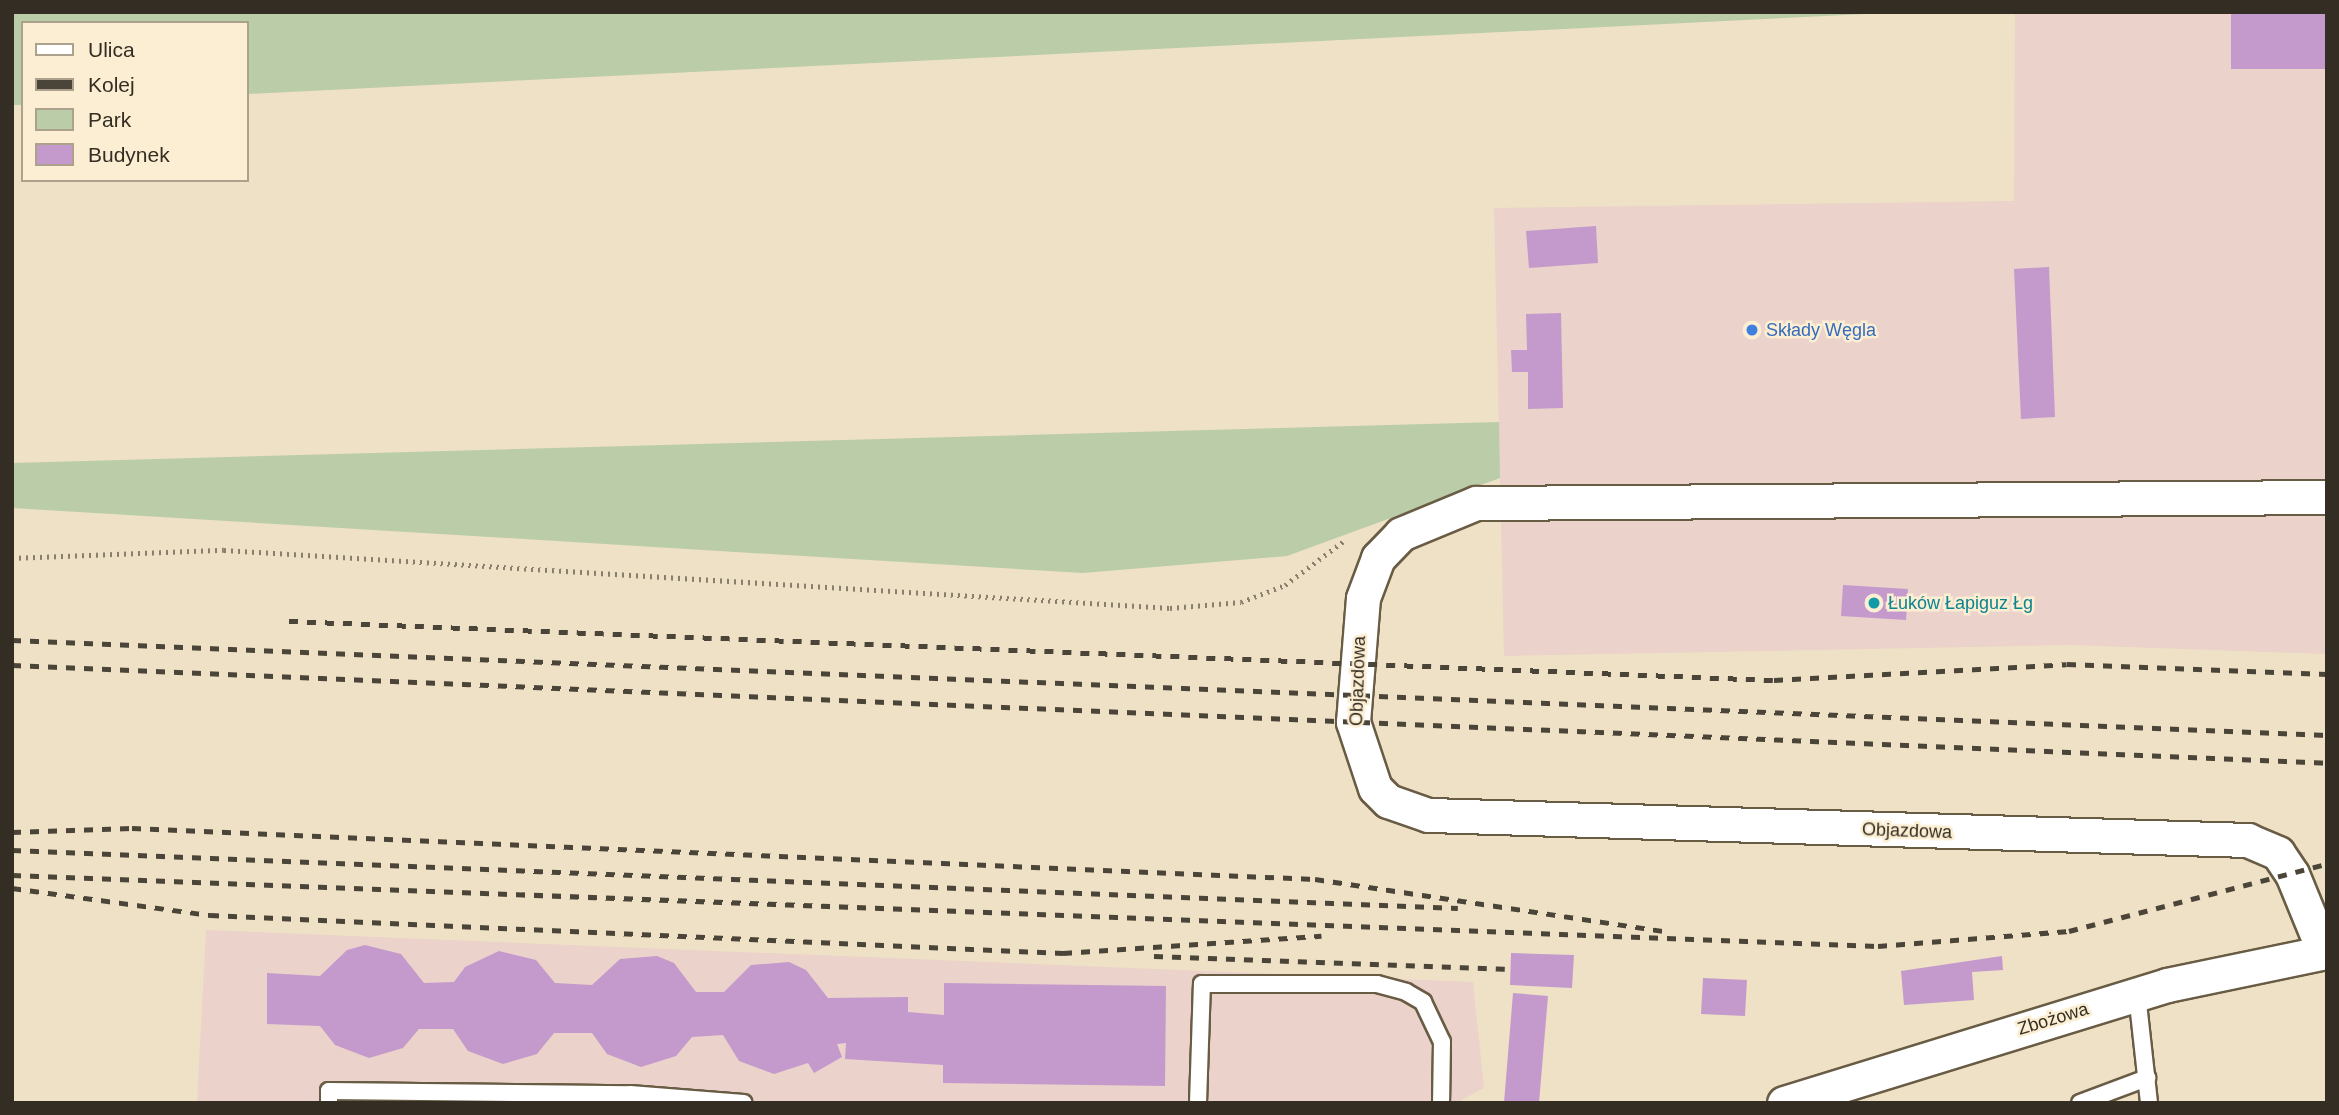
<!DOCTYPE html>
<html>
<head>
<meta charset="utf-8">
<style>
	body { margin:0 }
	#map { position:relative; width:2339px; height:1115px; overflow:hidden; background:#efe1c5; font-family:Helvetica,sans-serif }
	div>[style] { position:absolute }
	.industrial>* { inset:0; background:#ebd2ca }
	.green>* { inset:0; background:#bacca8 }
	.building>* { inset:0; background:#c49acc }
	.path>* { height:4.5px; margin-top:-2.25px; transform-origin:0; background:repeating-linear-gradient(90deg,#897f6d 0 2px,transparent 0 7px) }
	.roads { filter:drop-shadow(2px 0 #695c45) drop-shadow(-2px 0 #695c45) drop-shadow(0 2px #695c45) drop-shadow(0 -2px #695c45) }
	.service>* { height:16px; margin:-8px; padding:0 8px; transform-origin:8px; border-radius:8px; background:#fff }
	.minor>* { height:33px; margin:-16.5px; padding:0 16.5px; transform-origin:16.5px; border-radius:16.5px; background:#fff }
	.rail>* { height:5px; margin-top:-2.5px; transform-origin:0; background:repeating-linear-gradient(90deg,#4b4438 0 9px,transparent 0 18px) }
	.dots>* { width:19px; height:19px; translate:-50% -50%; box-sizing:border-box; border:4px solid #fceed2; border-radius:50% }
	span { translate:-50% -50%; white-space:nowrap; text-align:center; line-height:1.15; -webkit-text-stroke:5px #fceed2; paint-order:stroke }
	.shop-label { font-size:18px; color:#366cbe }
	.left { translate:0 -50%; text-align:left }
	.culture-label { font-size:18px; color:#0d838f }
	.street-label { font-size:18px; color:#332d23 }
	.frame { position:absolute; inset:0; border:14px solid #332d23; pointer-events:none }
	.legend { position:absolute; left:21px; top:21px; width:228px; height:161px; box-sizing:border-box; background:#fceed2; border:2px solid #aca18c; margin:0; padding:9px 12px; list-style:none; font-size:21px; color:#332d23 }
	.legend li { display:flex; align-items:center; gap:14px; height:35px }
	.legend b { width:35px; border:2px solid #aca18c }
</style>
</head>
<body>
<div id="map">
	<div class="industrial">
		<i style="clip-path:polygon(2015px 12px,2327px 12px,2327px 654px,2071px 645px,1504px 656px,1494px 208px,2014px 201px)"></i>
		<i style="clip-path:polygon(206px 930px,1473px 982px,1484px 1088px,1456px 1103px,197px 1103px)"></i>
	</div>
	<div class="green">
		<i style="clip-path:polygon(12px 12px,1907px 12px,247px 94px,247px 23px,23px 23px,23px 105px,12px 105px)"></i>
		<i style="clip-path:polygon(1499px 422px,1500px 478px,1287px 556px,1083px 573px,12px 508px,12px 463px)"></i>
	</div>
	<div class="building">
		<i style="clip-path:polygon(2231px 12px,2327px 12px,2327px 69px,2231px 69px)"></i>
		<i style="clip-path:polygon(1596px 226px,1598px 263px,1529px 268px,1526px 231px)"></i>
		<i style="clip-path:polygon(2049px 267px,2055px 417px,2021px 419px,2014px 269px)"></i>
		<i style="clip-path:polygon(1561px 313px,1563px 408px,1528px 409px,1528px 372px,1512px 372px,1511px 350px,1527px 350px,1526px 314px)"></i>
		<i style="clip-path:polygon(1843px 585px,1908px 589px,1906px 620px,1841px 616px)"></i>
		<i style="clip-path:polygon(365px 945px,401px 954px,424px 983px,454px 982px,465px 967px,499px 951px,536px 960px,555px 983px,592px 985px,620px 959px,657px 956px,674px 963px,696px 992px,724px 992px,751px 965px,789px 962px,806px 970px,828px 998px,908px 997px,908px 1012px,944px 1015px,944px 983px,1166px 986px,1165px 1086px,943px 1083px,943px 1065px,845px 1059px,846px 1043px,837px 1044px,842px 1057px,814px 1073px,808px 1063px,774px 1074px,739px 1061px,723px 1035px,692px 1037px,676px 1056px,641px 1067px,607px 1054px,592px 1033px,554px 1033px,537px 1054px,503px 1064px,468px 1051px,453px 1029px,419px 1029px,403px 1048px,369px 1058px,335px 1045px,320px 1026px,267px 1024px,267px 973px,320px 976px,347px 950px)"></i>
		<i style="clip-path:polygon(1511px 953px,1574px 955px,1572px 988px,1510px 985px)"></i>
		<i style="clip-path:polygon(2002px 956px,2003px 970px,1972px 972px,1974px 1000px,1904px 1005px,1901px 971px)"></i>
		<i style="clip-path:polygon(1703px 978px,1747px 980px,1745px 1016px,1701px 1014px)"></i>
		<i style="clip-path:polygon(1513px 993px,1548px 996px,1539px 1103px,1504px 1103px)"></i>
	</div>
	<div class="path">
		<i style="left:12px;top:558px;width:212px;rotate:-2.2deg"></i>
		<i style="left:224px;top:550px;width:948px;rotate:3.51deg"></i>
		<i style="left:1170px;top:608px;width:71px;rotate:-4.8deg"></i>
		<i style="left:1241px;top:602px;width:47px;rotate:-21.1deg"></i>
		<i style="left:1285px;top:585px;width:75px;rotate:-36.9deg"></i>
	</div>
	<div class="roads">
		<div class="service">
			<i style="left:2137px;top:994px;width:110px;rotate:83.7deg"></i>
			<i style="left:329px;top:1103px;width:12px;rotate:-90deg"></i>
			<i style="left:329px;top:1091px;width:301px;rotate:0.6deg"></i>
			<i style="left:630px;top:1094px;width:114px;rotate:4.5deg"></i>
			<i style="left:1198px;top:1103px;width:119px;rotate:-88.1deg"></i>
			<i style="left:1202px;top:984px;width:175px"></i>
			<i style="left:1377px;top:984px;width:30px;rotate:15deg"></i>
			<i style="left:1406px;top:992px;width:20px;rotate:30deg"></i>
			<i style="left:1423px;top:1002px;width:44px;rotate:64.6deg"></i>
			<i style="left:1442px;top:1042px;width:61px;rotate:90.9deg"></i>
			<i style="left:2080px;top:1103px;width:72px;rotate:-20.5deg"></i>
		</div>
		<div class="minor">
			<i style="left:2324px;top:952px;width:84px;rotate:-112.3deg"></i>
			<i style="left:2292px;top:874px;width:25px;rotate:-124deg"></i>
			<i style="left:2278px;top:853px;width:33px;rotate:-157deg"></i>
			<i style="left:2248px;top:840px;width:820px;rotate:-178.25deg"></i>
			<i style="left:1428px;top:815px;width:42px;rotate:-160.7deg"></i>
			<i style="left:1388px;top:801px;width:18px;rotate:-135deg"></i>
			<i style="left:1375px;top:788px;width:70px;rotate:-108.4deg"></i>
			<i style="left:1353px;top:722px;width:124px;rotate:-85.4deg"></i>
			<i style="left:1363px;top:598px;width:43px;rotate:-69.4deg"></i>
			<i style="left:1378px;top:558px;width:33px;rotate:-46deg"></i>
			<i style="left:1401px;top:534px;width:81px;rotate:-22.5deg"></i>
			<i style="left:1476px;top:503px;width:851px;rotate:-0.4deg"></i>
			<i style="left:1784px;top:1103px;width:401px;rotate:-17.1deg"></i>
			<i style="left:2167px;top:985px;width:163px;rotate:-11.7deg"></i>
		</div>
	</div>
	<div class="rail">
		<i style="left:289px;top:621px;width:1486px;rotate:2.28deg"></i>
		<i style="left:1774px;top:680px;width:293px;rotate:-3.1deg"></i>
		<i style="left:2067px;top:664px;width:260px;rotate:2.2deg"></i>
		<i style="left:12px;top:640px;width:2317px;rotate:2.35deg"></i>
		<i style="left:12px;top:665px;width:2317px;rotate:2.42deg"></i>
		<i style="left:12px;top:832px;width:120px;rotate:-1.9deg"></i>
		<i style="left:132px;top:828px;width:1184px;rotate:2.47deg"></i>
		<i style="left:1315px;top:879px;width:351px;rotate:8.5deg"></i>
		<i style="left:12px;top:850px;width:1447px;rotate:2.3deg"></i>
		<i style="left:12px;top:875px;width:1867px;rotate:2.18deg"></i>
		<i style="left:1878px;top:946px;width:192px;rotate:-4.5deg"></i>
		<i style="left:2069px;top:931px;width:267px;rotate:-14.6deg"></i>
		<i style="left:12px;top:888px;width:200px;rotate:7.8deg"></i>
		<i style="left:210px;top:915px;width:854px;rotate:2.55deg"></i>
		<i style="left:1063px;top:953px;width:259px;rotate:-3.8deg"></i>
		<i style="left:1154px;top:956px;width:357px;rotate:2.1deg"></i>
	</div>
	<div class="dots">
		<i style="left:1752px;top:330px;background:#3f7fe0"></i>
		<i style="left:1874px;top:603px;background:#0f9aa8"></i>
	</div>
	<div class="shop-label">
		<span class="left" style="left:1766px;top:330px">Składy Węgla</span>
	</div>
	<div class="culture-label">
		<span class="left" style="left:1888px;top:603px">Łuków Łapiguz Łg</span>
	</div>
	<div class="street-label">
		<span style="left:1358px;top:681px;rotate:-88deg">Objazdowa</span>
		<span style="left:1907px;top:831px;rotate:2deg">Objazdowa</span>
		<span style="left:2053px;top:1019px;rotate:-17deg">Zbożowa</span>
	</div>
	<div class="frame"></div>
	<ul class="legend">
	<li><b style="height:9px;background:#fff"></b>Ulica</li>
	<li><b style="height:9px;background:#4b4438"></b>Kolej</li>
	<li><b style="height:19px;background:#bacca8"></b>Park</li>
	<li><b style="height:19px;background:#c49acc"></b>Budynek</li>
	</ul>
</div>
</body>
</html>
